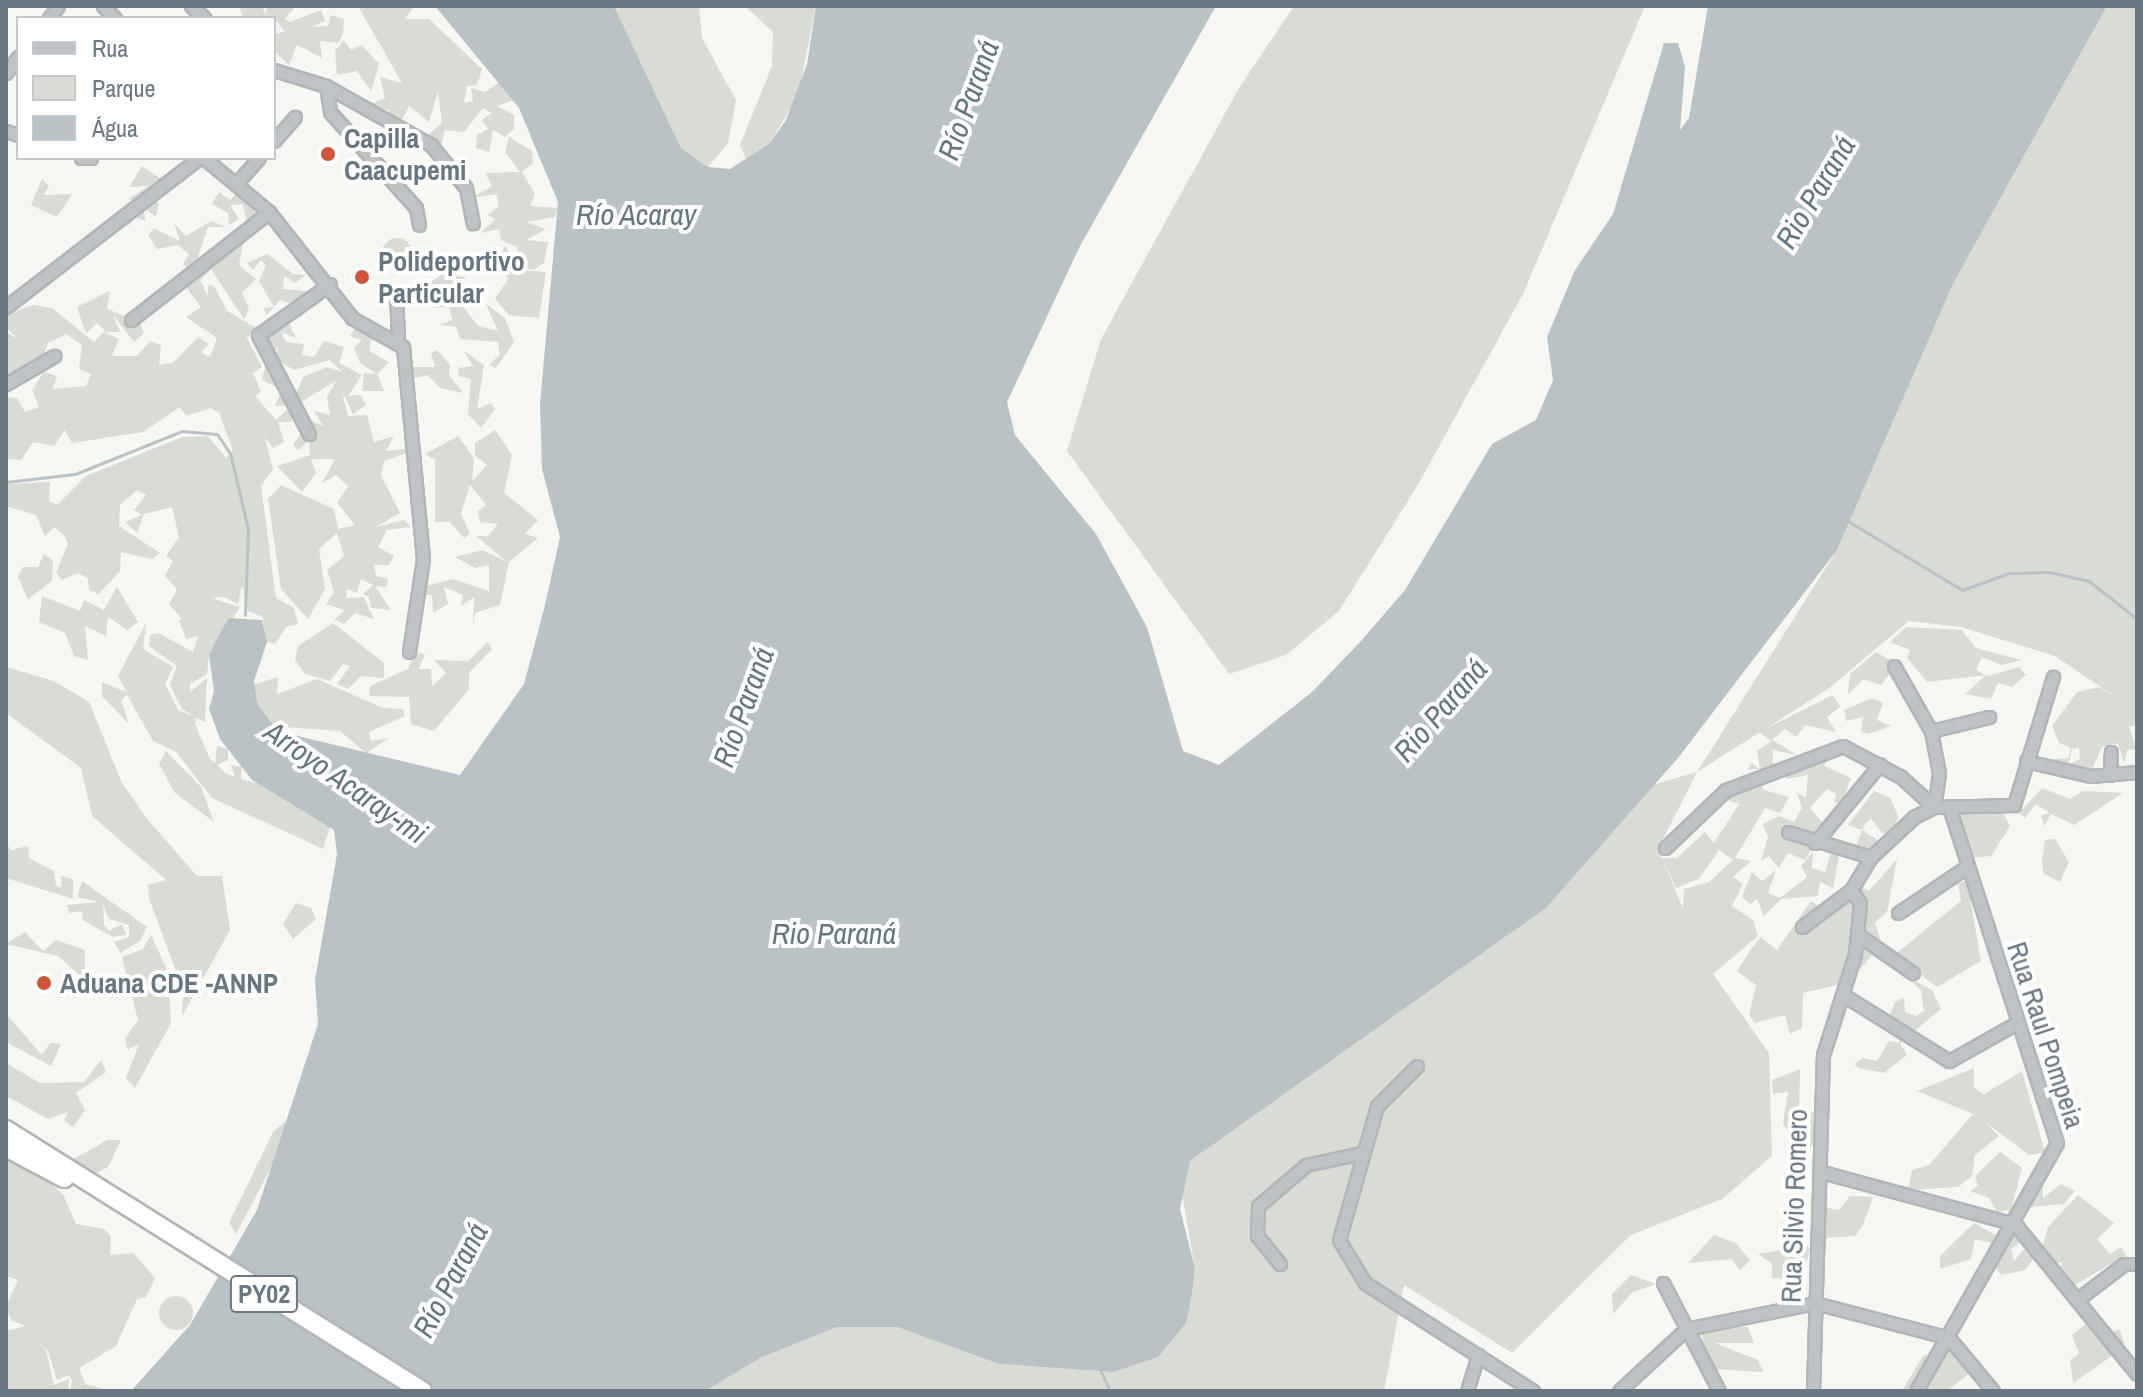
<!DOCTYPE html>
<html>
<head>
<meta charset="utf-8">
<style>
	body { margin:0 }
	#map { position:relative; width:2143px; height:1397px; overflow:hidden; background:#f6f6f3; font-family:"Archivo Narrow",sans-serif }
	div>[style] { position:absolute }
	.green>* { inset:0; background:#d8dcd4 }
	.round { border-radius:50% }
	.water>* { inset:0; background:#b9c3c6 }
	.stream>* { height:3px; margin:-1.5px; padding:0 1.5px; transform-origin:1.5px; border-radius:1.5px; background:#b9c3c6 }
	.roads { filter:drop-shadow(2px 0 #b2b6b8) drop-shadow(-2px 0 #b2b6b8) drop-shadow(0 2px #b2b6b8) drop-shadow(0 -2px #b2b6b8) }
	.minor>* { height:11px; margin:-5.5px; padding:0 5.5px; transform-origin:5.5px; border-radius:5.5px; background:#bfc3c6 }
	.trunk>* { height:18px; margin:-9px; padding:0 9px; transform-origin:9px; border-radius:9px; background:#fff }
	.dots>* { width:22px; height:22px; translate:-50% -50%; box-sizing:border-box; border:4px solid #fff; border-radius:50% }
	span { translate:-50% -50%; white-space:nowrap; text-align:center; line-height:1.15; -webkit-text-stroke:8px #fff; paint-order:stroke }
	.shield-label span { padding:2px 6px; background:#fff; border:2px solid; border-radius:6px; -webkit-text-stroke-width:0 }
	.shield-label { font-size:26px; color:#687781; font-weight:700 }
	.poi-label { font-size:28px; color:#687781; font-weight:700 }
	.left { translate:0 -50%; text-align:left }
	.street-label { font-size:28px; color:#687781 }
	.water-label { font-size:30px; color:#63777d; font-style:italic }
	.frame { position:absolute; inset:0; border:8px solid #687781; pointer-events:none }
	.legend { position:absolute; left:16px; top:16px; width:260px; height:144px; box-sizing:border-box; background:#fff; border:2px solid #c3c9cd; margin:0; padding:10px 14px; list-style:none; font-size:24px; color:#687781 }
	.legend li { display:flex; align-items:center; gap:16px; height:40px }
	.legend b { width:40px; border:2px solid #c3c9cd }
</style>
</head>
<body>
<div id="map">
	<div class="green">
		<i style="clip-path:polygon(239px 6px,262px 6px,266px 16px,266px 6px,296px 6px,285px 19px,290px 22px,321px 10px,325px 21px,312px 27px,328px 26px,331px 15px,344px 19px,343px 34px,338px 43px,320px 41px,322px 58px,297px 45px,289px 65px,275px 52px,274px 34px,294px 30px,285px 32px,274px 18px,243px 18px)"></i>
		<i style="clip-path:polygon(358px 6px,414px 6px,405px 19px,429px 19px,482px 69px,477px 85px,467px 86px,464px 103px,473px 101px,471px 88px,485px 92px,501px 81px,514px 100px,497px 106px,514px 115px,514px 129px,505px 137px,493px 130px,489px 152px,476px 148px,477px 135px,488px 129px,482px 120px,492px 113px,483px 108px,464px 132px,445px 130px,440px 151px,424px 138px,442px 123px,438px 91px,429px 122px,409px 106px,399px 125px,388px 110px,368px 106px,385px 98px,380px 77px,402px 83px)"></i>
		<i style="clip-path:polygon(614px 6px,699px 6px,702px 38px,736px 100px,728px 143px,708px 167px,681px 148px)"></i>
		<i style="clip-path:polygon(745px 6px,816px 6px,798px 96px,770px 143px,746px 159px,740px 145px,772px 66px,773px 32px)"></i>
		<i style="clip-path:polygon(1294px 6px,1645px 6px,1523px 294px,1416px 488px,1339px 611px,1286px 655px,1229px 674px,1067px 451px,1101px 339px,1239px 88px)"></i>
		<i style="clip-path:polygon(evenodd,2107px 6px,2137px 6px,2137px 725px,2129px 727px,2137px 749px,2127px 750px,2124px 764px,2118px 743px,2102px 747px,2091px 772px,2070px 764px,2080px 759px,2079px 748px,2072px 749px,2068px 767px,2043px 760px,2068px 758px,2071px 748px,2059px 743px,2052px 726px,2077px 692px,2099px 687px,2117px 698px,2055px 656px,1961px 627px,1909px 621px,1828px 689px,1697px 772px,1658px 849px,1661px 858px,1677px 858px,1705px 832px,1714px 843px,1739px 804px,1716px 796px,1758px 776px,1764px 790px,1789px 797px,1780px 813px,1765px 808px,1735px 858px,1751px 861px,1733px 877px,1743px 884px,1732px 906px,1753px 920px,1758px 936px,1713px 974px,1769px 1053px,1772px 1156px,1722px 1199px,1631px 1235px,1512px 1353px,1404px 1285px,1384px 1391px,705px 1391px,760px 1358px,836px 1327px,897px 1327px,999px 1364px,1113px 1372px,1186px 1323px,1195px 1268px,1180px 1183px,1190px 1161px,1546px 908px,1652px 785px,1697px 772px,1837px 550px,1953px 284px,2107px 6px,1719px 850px,1733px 860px,1709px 882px,1684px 889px,1683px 909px,1662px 858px,1676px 888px,1699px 879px,1719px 850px)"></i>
		<i style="clip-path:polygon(344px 40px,351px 50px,362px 45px,379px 64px,371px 91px,357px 71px,337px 75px,335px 51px)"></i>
		<i style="clip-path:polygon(509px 137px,532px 151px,533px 163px,522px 172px,535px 194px,530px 206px,558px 208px,555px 217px,526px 222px,546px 229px,526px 240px,548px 242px,544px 263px,533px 270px,522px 267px,517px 247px,501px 240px,499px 229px,480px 233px,496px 219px,487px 215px,498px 207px,497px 194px,472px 198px,492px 186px,485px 173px,520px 172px,505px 152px)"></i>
		<i style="clip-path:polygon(142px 166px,161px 179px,151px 202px,159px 203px,156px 216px,143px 208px,146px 221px,135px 217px,128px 226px,123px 222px,137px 200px,128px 199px,149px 186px,129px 187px)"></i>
		<i style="clip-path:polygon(42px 179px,49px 186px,44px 195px,72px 194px,57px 217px,31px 205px)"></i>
		<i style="clip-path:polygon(219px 192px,230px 200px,238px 192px,258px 211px,247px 223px,243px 204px,230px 205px,239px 219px,229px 225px,228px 213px,212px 204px)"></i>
		<i style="clip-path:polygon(evenodd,211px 221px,227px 227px,208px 227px,193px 271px,211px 252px,220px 262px,223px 249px,243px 242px,239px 265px,256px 279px,242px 293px,249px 309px,244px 319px,211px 269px,200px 280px,208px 296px,208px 285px,214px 286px,227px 311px,258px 329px,302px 308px,302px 316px,289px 323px,296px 338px,281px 332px,286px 342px,304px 344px,302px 355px,314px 357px,324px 341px,344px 347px,339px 363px,362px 375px,348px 396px,360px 395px,366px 405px,353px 414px,342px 391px,348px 416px,367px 415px,374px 442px,394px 436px,386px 451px,409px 448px,415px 454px,411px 474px,406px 453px,384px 461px,381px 475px,400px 513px,376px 527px,404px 520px,411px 527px,387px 530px,378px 547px,394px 556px,389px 565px,374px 565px,376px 576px,388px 579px,387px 587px,375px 586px,391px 610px,371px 608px,369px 597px,363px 594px,373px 585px,361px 579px,357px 593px,347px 589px,346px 598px,364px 597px,374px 619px,355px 613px,344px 624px,334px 620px,345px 610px,326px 604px,334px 592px,327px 570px,344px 556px,337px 533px,319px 549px,325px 589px,308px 619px,281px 589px,268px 499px,281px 485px,334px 509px,338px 529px,355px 525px,337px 503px,348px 486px,336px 475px,322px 483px,335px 459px,311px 459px,316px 473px,302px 492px,277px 466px,310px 455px,309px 441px,298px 450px,293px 445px,305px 428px,299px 415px,323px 426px,314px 411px,330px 415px,327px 397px,336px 381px,304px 400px,291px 422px,278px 422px,284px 442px,273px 448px,265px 438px,273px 469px,261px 486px,276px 598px,294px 608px,298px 624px,286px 627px,275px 644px,265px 641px,263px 617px,248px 611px,242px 585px,238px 604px,224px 597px,211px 598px,240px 607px,209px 655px,207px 674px,190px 684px,190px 692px,207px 678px,205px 722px,196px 718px,195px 724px,210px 759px,215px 763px,217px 746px,228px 749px,228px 760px,217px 765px,225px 773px,235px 777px,231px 765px,242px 767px,241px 779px,279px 790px,330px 827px,323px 849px,212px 798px,176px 752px,153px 741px,127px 695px,121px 700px,129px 724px,102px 696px,102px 682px,126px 692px,118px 676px,146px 623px,143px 649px,173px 667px,165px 684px,178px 710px,194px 716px,182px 709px,170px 685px,177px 666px,149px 646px,150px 635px,158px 633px,193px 652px,198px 636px,186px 639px,179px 620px,195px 617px,182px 619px,169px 604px,177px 589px,165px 576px,173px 561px,166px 556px,179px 537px,172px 507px,144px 514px,137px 533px,125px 522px,142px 515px,134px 510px,146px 495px,137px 490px,120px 505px,119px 526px,160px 553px,152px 559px,121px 552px,120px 571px,99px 594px,89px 590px,88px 578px,78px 573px,62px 580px,56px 573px,68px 543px,63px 534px,54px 527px,45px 536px,36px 515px,6px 506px,6px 484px,50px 482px,49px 501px,57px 505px,86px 476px,182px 437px,208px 436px,226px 458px,233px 451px,219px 413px,211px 408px,186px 416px,180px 407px,143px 432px,72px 443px,65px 430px,54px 446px,33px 442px,21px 460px,6px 459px,6px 397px,17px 398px,25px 412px,39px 407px,32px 390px,44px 372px,57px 376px,53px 389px,86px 386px,91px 374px,79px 369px,82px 345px,66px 334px,48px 343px,39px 370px,6px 380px,6px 332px,20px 340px,6px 328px,7px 314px,34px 305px,52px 308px,94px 342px,105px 331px,97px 323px,86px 333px,77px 307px,110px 291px,107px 309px,125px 316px,134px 308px,144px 333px,134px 342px,113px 315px,120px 332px,105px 332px,119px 339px,112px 356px,137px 356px,150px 341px,161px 345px,159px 365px,173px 363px,198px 337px,209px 344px,201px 352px,210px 357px,217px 338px,186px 317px,201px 307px,183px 283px,191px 271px,183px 264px,189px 254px,178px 245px,157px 249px,148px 235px,154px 228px,180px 241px,174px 223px,186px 236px,211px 221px,246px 336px,258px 339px,266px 363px,262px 380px,276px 387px,287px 378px,270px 357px,278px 347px,276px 359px,294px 370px,329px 360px,343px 372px,327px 367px,303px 377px,295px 397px,282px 390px,275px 406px,292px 405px,276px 420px,255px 396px,261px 392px,253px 373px,262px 367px,246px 336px)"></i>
		<i class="round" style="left:382px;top:238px;width:30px;height:30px"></i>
		<i style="clip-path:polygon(505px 246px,520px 270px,546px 272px,539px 318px,509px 315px,495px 299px,508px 279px,497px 262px)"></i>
		<i style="clip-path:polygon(267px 254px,293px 274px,306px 275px,295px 283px,284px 276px,283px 289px,308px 291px,291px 304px,280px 300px,267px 315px,263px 308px,274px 307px,259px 281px,266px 266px,261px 260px,253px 270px,247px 263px)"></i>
		<i style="clip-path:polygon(443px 274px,465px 277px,462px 305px,478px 326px,498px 331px,486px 304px,505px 318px,514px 342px,496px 368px,489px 365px,500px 354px,498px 342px,460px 339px,456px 327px,439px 325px,452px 320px,449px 307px,434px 308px,413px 292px,411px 283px,426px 285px)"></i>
		<i style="clip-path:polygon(356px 326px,392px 344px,371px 340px,369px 351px,389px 362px,377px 374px,384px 391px,362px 391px,364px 373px,377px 374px,360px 363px,354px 348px,362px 340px,350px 336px)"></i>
		<i style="clip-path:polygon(437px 350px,450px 365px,449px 375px,463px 393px,440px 388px,428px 375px,411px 379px,408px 367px,435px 367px,431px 353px)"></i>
		<i style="clip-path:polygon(464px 351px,484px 365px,477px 409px,491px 403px,495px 409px,481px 428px,468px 414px,471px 379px,459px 376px,458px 368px,473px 366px)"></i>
		<i style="clip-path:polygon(495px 430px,512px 455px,504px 493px,538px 520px,525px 534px,538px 538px,509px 562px,500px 605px,475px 613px,473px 626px,474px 597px,461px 606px,463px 595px,444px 587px,448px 604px,433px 613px,432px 595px,421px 595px,423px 587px,453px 579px,489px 591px,489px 565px,475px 568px,455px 557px,482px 550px,506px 561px,476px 536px,488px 536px,498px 524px,480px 522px,478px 511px,486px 505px,470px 485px,461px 513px,470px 534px,464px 538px,450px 522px,435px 522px,435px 460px,425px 454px,458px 436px,474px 458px,472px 482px,487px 465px,475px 456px,475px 443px)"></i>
		<i style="clip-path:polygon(44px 554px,53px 561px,52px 581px,28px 599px,18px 577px,23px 567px,38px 567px)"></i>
		<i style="clip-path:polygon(117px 587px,138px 622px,127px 630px,108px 617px,106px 636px,85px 626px,88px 660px,74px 656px,65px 633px,39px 622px,42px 596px,80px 611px,84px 600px,104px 610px)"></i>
		<i style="clip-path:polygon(333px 623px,384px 663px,384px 678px,361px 676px,348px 689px,337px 684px,350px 666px,343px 664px,330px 681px,305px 674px,295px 660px,298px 646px)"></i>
		<i style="clip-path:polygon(1906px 627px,1962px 630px,1976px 648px,2022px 660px,2002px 665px,1982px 657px,1976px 670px,1986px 675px,1987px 676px,2019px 667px,2026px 675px,2012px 687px,1998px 683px,1991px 699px,1965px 694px,1986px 675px,1927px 682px,1907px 658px,1910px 650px,1890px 642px)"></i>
		<i style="clip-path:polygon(488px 642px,492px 649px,469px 673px,469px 689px,434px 731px,411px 724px,409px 697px,369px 696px,370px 686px,408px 669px,415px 653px,425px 654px,419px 669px,431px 669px,432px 686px,446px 673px,434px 660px,468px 661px)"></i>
		<i style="clip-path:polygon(1876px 652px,1895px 663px,1890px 674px,1881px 685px,1864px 679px,1848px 694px,1850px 674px)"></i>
		<i style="clip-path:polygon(6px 667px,54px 681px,89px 702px,122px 783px,148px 820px,197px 876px,222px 876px,230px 930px,182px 1016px,183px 990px,149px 898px,148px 885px,166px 880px,92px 816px,81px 768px,6px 713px)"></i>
		<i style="clip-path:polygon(278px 677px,277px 694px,317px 679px,383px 708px,403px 709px,405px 716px,369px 732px,371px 741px,389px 738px,366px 753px,340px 731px,271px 726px,243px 688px)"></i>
		<i style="clip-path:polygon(1833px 695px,1840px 707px,1827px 717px,1836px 732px,1805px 725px,1796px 737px,1785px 729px,1772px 740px,1797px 755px,1773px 750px,1773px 767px,1747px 770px,1752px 763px,1760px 769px,1757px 751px,1771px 741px,1759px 732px)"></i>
		<i style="clip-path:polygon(1872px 698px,1883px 703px,1877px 720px,1891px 726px,1868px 734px,1861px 732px,1863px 717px,1846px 721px,1844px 710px)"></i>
		<i style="clip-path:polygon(166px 751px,201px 787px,214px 822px,175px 793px,159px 764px)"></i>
		<i style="clip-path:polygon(1831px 752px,1824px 766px,1851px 778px,1842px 802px,1834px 803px,1836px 794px,1827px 789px,1810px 808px,1825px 825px,1805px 860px,1788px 853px,1779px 868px,1769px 856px,1761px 861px,1768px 837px,1763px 824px,1779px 816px,1794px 822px,1802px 808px,1797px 793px,1806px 797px,1808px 775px,1786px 779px,1787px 771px)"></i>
		<i style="clip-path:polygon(2042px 788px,2070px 799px,2083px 791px,2123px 793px,2074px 825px,2051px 814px,2044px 826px,2041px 815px,2050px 813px,2036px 804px,2025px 818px,2019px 813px)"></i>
		<i style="clip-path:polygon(1874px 791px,1890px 798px,1898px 816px,1894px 831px,1883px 834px,1871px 819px,1866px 823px,1862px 830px,1882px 843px,1871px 854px,1855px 849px,1862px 830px,1848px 825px)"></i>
		<i style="clip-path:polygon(1951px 810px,2002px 810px,2010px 826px,1991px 856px,1970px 858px)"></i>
		<i style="clip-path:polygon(2055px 839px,2069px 862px,2060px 882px,2044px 874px,2042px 862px,2045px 840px)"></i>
		<i style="clip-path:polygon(6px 843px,11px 850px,28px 846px,29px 858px,54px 871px,56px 886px,62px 888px,61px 876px,73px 879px,73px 899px,6px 878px)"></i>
		<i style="clip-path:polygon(1813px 852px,1812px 868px,1825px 872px,1831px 853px,1839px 855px,1833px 888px,1820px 882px,1818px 896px,1781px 899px,1764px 916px,1757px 899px,1750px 904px,1742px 897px,1752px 872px,1762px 881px,1776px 870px,1768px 893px,1780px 898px,1807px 877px,1801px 866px)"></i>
		<i style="clip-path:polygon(1897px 859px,1887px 912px,1875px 922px,1881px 942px,1865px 964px,1846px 983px,1803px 993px,1802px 1028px,1790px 1034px,1785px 1015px,1755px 1023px,1749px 1015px,1756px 985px,1737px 971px,1751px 949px,1761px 937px,1777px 950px,1811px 901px,1824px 910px,1857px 885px,1869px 891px)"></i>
		<i style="clip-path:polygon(82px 881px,147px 927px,140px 941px,120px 953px,114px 942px,129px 937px,129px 925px,109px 919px,103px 905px,104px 925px,109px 931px,122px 924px,126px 935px,113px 937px,83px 920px,82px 911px,69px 913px,67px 905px,99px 902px,77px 897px)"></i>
		<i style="clip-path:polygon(1967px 881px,1981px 961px,1937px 987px,1894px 955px,1961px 901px,1958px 883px)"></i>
		<i style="clip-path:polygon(296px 903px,311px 908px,316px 919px,293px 939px,283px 924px)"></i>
		<i style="clip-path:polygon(25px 932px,43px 951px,56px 940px,85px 950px,85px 984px,76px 987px,78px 974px,58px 956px,6px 944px)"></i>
		<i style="clip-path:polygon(151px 935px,168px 972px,171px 1023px,135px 1088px,126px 1078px,139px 1044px,128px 1050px,125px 1039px,138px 1020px,122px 957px,143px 949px)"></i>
		<i style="clip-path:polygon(1905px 976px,1932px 990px,1941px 1009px,1900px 1043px,1907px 1055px,1884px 1073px,1859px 1068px,1854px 1064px,1863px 1058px,1877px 1061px,1889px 1041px,1899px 1043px,1900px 1026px,1890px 1015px,1895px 1002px,1904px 998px,1905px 1012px,1916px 1016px,1924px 1011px,1921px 990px)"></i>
		<i style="clip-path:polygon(6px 1014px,42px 1055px,50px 1043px,61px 1044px,51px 1066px,6px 1042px)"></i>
		<i style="clip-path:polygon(101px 1060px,106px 1072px,76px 1093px,85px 1110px,73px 1127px,64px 1120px,68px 1112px,48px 1119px,6px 1096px,6px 1063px,40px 1083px,84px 1082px)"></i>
		<i style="clip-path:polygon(1974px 1068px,1974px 1088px,1984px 1094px,2022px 1071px,2045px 1152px,2029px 1155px,1985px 1122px,1999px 1136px,1975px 1155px,1972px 1176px,1958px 1187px,1908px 1190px,1912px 1170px,1929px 1165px,1973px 1114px,1917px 1091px)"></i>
		<i style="clip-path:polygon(1800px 1069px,1799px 1111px,1819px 1113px,1818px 1143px,1800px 1151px,1783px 1124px,1788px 1092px,1773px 1094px,1772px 1080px)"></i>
		<i style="clip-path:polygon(286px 1121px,285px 1141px,236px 1234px,229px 1223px,273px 1132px)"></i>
		<i style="clip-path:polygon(6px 1137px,40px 1162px,41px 1176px,63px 1194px,76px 1224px,104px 1229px,111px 1236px,110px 1255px,133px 1253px,155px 1278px,146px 1297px,137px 1299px,116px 1346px,79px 1368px,85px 1384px,111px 1391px,70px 1391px,72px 1380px,69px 1375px,57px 1380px,48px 1351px,25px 1332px,46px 1350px,54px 1385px,69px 1379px,68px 1390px,6px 1391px,6px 1331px,26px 1326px,11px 1320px,6px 1306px,18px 1280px,6px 1276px)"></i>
		<i style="clip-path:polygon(107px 1140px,121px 1140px,108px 1167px,95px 1174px,74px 1159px)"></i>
		<i style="clip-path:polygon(2000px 1152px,2022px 1168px,2011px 1210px,1997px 1212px,1989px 1198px,1970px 1191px,1978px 1186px,1975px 1176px)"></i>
		<i style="clip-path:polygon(2061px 1184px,2075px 1191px,2064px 1204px,2028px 1207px,2032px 1191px,2043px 1185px,2043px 1198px)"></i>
		<i style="clip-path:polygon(2078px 1195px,2114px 1223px,2097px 1239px,2110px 1254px,2121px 1247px,2126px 1255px,2070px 1288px,2058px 1269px,2063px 1263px,2046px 1261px,2041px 1251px,2048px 1227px)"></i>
		<i style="clip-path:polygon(1850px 1196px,1873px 1197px,1863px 1225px,1855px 1236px,1825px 1238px,1821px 1207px,1839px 1210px)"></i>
		<i style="clip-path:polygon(1974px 1223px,1995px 1235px,1992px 1243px,1975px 1239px,1971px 1259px,1940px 1269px,1940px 1256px)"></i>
		<i style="clip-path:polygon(2006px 1231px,2024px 1240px,2011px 1249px,2014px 1261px,2024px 1249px,2039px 1253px,2025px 1270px,2001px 1275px,1991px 1260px,1997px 1236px)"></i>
		<i style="clip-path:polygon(1714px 1235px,1736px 1243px,1750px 1260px,1740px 1270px,1732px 1259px,1688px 1263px)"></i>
		<i style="clip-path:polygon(1805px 1246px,1811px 1248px,1801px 1277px,1791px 1279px,1772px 1278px,1772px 1264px,1758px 1254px)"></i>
		<i style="clip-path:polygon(1631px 1275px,1656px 1284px,1633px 1292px,1613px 1314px,1612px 1294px)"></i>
		<i class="round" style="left:159px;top:1296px;width:34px;height:34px"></i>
		<i style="clip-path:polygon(2087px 1323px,2107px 1334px,2120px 1329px,2125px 1347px,2073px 1383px,2070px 1360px,2079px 1354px,2072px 1335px)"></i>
		<i style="clip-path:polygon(1702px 1326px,1748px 1327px,1754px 1343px,1715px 1343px,1758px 1360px,1763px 1372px,1716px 1369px,1703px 1360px)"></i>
		<i style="clip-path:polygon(1951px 1348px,1970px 1373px,1947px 1391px,1902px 1391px,1923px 1356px)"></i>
	</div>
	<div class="water">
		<i style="clip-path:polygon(435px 6px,614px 6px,681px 148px,708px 167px,730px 169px,770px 143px,786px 120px,807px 64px,816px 6px,1216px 6px,1080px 246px,1007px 402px,1015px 435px,1096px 534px,1147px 627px,1183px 751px,1219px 765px,1312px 692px,1361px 641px,1405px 590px,1492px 444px,1536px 420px,1553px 380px,1547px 337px,1575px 270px,1613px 214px,1664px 43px,1678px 43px,1685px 67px,1680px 130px,1689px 118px,1708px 6px,2107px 6px,1953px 284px,1837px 550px,1678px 758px,1546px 908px,1190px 1161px,1180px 1209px,1195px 1268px,1192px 1293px,1186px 1323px,1158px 1357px,1113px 1372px,999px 1364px,897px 1327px,837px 1327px,760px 1358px,705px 1391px,131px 1391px,190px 1325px,257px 1210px,318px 1024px,315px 980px,337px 854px,334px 830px,252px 780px,220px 739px,209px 709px,214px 691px,209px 655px,220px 633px,229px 618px,262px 620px,267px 642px,254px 681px,257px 703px,277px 731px,460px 775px,524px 684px,544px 609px,560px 537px,542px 469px,540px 404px,558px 202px,519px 108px)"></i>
	</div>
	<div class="stream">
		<i style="left:6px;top:482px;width:69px;rotate:-6.6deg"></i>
		<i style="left:75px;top:474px;width:115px;rotate:-21.9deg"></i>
		<i style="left:182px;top:431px;width:35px;rotate:5deg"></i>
		<i style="left:217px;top:434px;width:23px;rotate:56deg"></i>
		<i style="left:230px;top:453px;width:78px;rotate:76.7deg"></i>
		<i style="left:248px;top:529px;width:86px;rotate:92deg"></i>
		<i style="left:1848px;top:521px;width:133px;rotate:31.2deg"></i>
		<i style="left:1962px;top:590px;width:50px;rotate:-19.9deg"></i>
		<i style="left:2009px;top:573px;width:40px;rotate:-1.4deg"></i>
		<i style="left:2049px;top:572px;width:41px;rotate:12.7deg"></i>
		<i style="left:2089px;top:581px;width:61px;rotate:38.4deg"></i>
		<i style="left:1100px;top:1369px;width:24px;rotate:66deg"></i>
	</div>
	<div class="roads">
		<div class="minor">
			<i style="left:103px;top:6px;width:17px;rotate:45deg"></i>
			<i style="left:191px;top:6px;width:18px;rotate:41deg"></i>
			<i style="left:49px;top:18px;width:15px;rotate:-53deg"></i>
			<i style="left:274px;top:70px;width:54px;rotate:17.1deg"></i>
			<i style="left:326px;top:86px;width:120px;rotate:29.3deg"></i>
			<i style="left:431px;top:145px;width:55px;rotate:50.9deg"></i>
			<i style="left:466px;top:188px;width:36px;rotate:79deg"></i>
			<i style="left:6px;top:73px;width:20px;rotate:-53deg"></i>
			<i style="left:326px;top:86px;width:26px;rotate:81deg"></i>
			<i style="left:330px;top:112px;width:129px;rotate:48.1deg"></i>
			<i style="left:416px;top:208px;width:17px;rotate:80deg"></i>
			<i style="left:6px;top:131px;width:13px;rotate:18deg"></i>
			<i style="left:274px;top:141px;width:32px;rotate:-49deg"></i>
			<i style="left:81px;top:158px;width:10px"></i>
			<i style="left:204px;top:158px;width:85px;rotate:39.7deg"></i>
			<i style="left:269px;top:212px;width:135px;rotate:51.9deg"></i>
			<i style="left:352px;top:318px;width:59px;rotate:29.6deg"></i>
			<i style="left:403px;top:347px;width:213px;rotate:84.6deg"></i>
			<i style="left:423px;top:559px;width:94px;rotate:98.6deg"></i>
			<i style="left:236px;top:184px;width:35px;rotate:-49deg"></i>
			<i style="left:396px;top:292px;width:48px;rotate:87.6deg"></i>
			<i style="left:6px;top:307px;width:244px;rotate:-37.7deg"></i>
			<i style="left:131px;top:320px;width:175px;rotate:-38deg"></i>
			<i style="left:6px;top:384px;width:56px;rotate:-30.3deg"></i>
			<i style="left:309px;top:434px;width:111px;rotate:-117.3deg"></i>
			<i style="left:258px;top:335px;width:88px;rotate:-35.3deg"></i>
			<i style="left:1894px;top:666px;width:75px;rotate:60.4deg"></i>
			<i style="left:1931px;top:731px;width:43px;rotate:79.2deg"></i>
			<i style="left:1939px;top:773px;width:34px;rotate:98deg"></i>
			<i style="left:1931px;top:731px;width:60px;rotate:-13.6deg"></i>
			<i style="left:2026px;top:761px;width:67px;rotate:13deg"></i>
			<i style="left:2091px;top:776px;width:46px;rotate:-5deg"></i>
			<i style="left:2110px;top:775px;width:23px;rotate:-88deg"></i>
			<i style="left:1788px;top:832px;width:87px;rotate:16.8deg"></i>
			<i style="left:1815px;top:843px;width:102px;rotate:-50.6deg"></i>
			<i style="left:1665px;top:848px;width:84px;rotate:-43.6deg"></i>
			<i style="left:1726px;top:790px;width:125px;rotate:-20.6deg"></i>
			<i style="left:1843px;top:746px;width:66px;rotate:28.1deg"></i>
			<i style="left:1901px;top:777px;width:45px;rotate:42.3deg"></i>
			<i style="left:1898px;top:913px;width:84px;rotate:-33.9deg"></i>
			<i style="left:1802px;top:927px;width:61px;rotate:-37.1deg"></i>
			<i style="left:1851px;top:890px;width:39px;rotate:-59deg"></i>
			<i style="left:1871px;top:857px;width:59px;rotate:-42.9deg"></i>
			<i style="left:1914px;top:817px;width:22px;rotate:-27deg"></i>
			<i style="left:1934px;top:807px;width:80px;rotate:-1.4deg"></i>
			<i style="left:2014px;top:805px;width:134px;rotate:-73.1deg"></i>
			<i style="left:1857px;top:934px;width:68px;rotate:34.9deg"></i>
			<i style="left:1845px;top:996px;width:123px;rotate:32deg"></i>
			<i style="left:1949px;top:1061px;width:76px;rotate:-29.3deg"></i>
			<i style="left:1417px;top:1066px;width:57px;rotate:135deg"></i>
			<i style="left:1377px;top:1106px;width:139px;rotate:105.8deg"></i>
			<i style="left:1339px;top:1240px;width:50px;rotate:58.8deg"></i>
			<i style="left:1365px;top:1283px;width:200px;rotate:32.7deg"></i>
			<i style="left:1822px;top:1172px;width:200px;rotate:15.1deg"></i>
			<i style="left:2015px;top:1224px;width:193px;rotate:50.9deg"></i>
			<i style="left:1280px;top:1264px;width:36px;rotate:-129deg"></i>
			<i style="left:1257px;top:1236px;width:30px;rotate:-88deg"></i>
			<i style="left:1258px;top:1206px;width:63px;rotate:-40.5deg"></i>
			<i style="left:1306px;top:1165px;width:56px;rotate:-12.3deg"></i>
			<i style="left:1663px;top:1283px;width:122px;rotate:62.6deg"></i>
			<i style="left:2078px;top:1299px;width:58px;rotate:-37.3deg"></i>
			<i style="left:2124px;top:1264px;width:13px"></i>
			<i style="left:1467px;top:1391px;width:38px;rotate:-73deg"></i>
			<i style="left:1619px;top:1391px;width:91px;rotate:-42.8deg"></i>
			<i style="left:1686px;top:1329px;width:132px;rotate:-11.4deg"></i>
			<i style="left:1815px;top:1303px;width:138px;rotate:14.6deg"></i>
			<i style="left:1949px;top:1338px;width:69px;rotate:50.3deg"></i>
			<i style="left:1813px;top:1391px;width:336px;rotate:-88.3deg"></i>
			<i style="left:1823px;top:1055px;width:106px;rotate:-72.4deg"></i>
			<i style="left:1855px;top:954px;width:51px;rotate:-84.4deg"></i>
			<i style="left:1860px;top:903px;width:16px;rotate:-125deg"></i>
			<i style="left:1916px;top:1391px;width:285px;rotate:-60.4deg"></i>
			<i style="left:2057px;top:1143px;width:354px;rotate:-107.8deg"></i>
		</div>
		<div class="trunk">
			<i style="left:6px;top:1130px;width:491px;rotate:32.1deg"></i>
			<i style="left:6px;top:1147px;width:66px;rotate:28.1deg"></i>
		</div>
	</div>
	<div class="dots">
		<i style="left:328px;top:154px;background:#d15338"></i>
		<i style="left:362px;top:277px;background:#d15338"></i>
		<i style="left:44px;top:983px;background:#d15338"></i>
	</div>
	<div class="shield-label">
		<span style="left:264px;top:1294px">PY02</span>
	</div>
	<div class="poi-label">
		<span class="left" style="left:344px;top:154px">Capilla<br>Caacupemi</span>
		<span class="left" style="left:378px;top:277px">Polideportivo<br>Particular</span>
		<span class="left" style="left:60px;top:983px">Aduana CDE -ANNP</span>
	</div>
	<div class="street-label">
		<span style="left:2046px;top:1035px;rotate:72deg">Rua Raul Pompeia</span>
		<span style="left:1794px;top:1206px;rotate:-88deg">Rua Silvio Romero</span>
	</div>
	<div class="water-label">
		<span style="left:968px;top:100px;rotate:-70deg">Río Paraná</span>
		<span style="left:1815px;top:192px;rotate:-59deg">Rio Paraná</span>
		<span style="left:636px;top:214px">Río Acaray</span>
		<span style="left:743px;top:707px;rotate:-70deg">Río Paraná</span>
		<span style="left:1440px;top:710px;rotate:-49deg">Rio Paraná</span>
		<span style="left:346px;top:782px;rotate:35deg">Arroyo Acaray-mi</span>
		<span style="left:834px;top:933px">Rio Paraná</span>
		<span style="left:450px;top:1280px;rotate:-62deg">Río Paraná</span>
	</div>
	<div class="frame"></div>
	<ul class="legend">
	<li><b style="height:10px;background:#bfc3c6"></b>Rua</li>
	<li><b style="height:22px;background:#d8dcd4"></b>Parque</li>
	<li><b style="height:22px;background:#b9c3c6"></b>Água</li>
	</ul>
</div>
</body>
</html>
